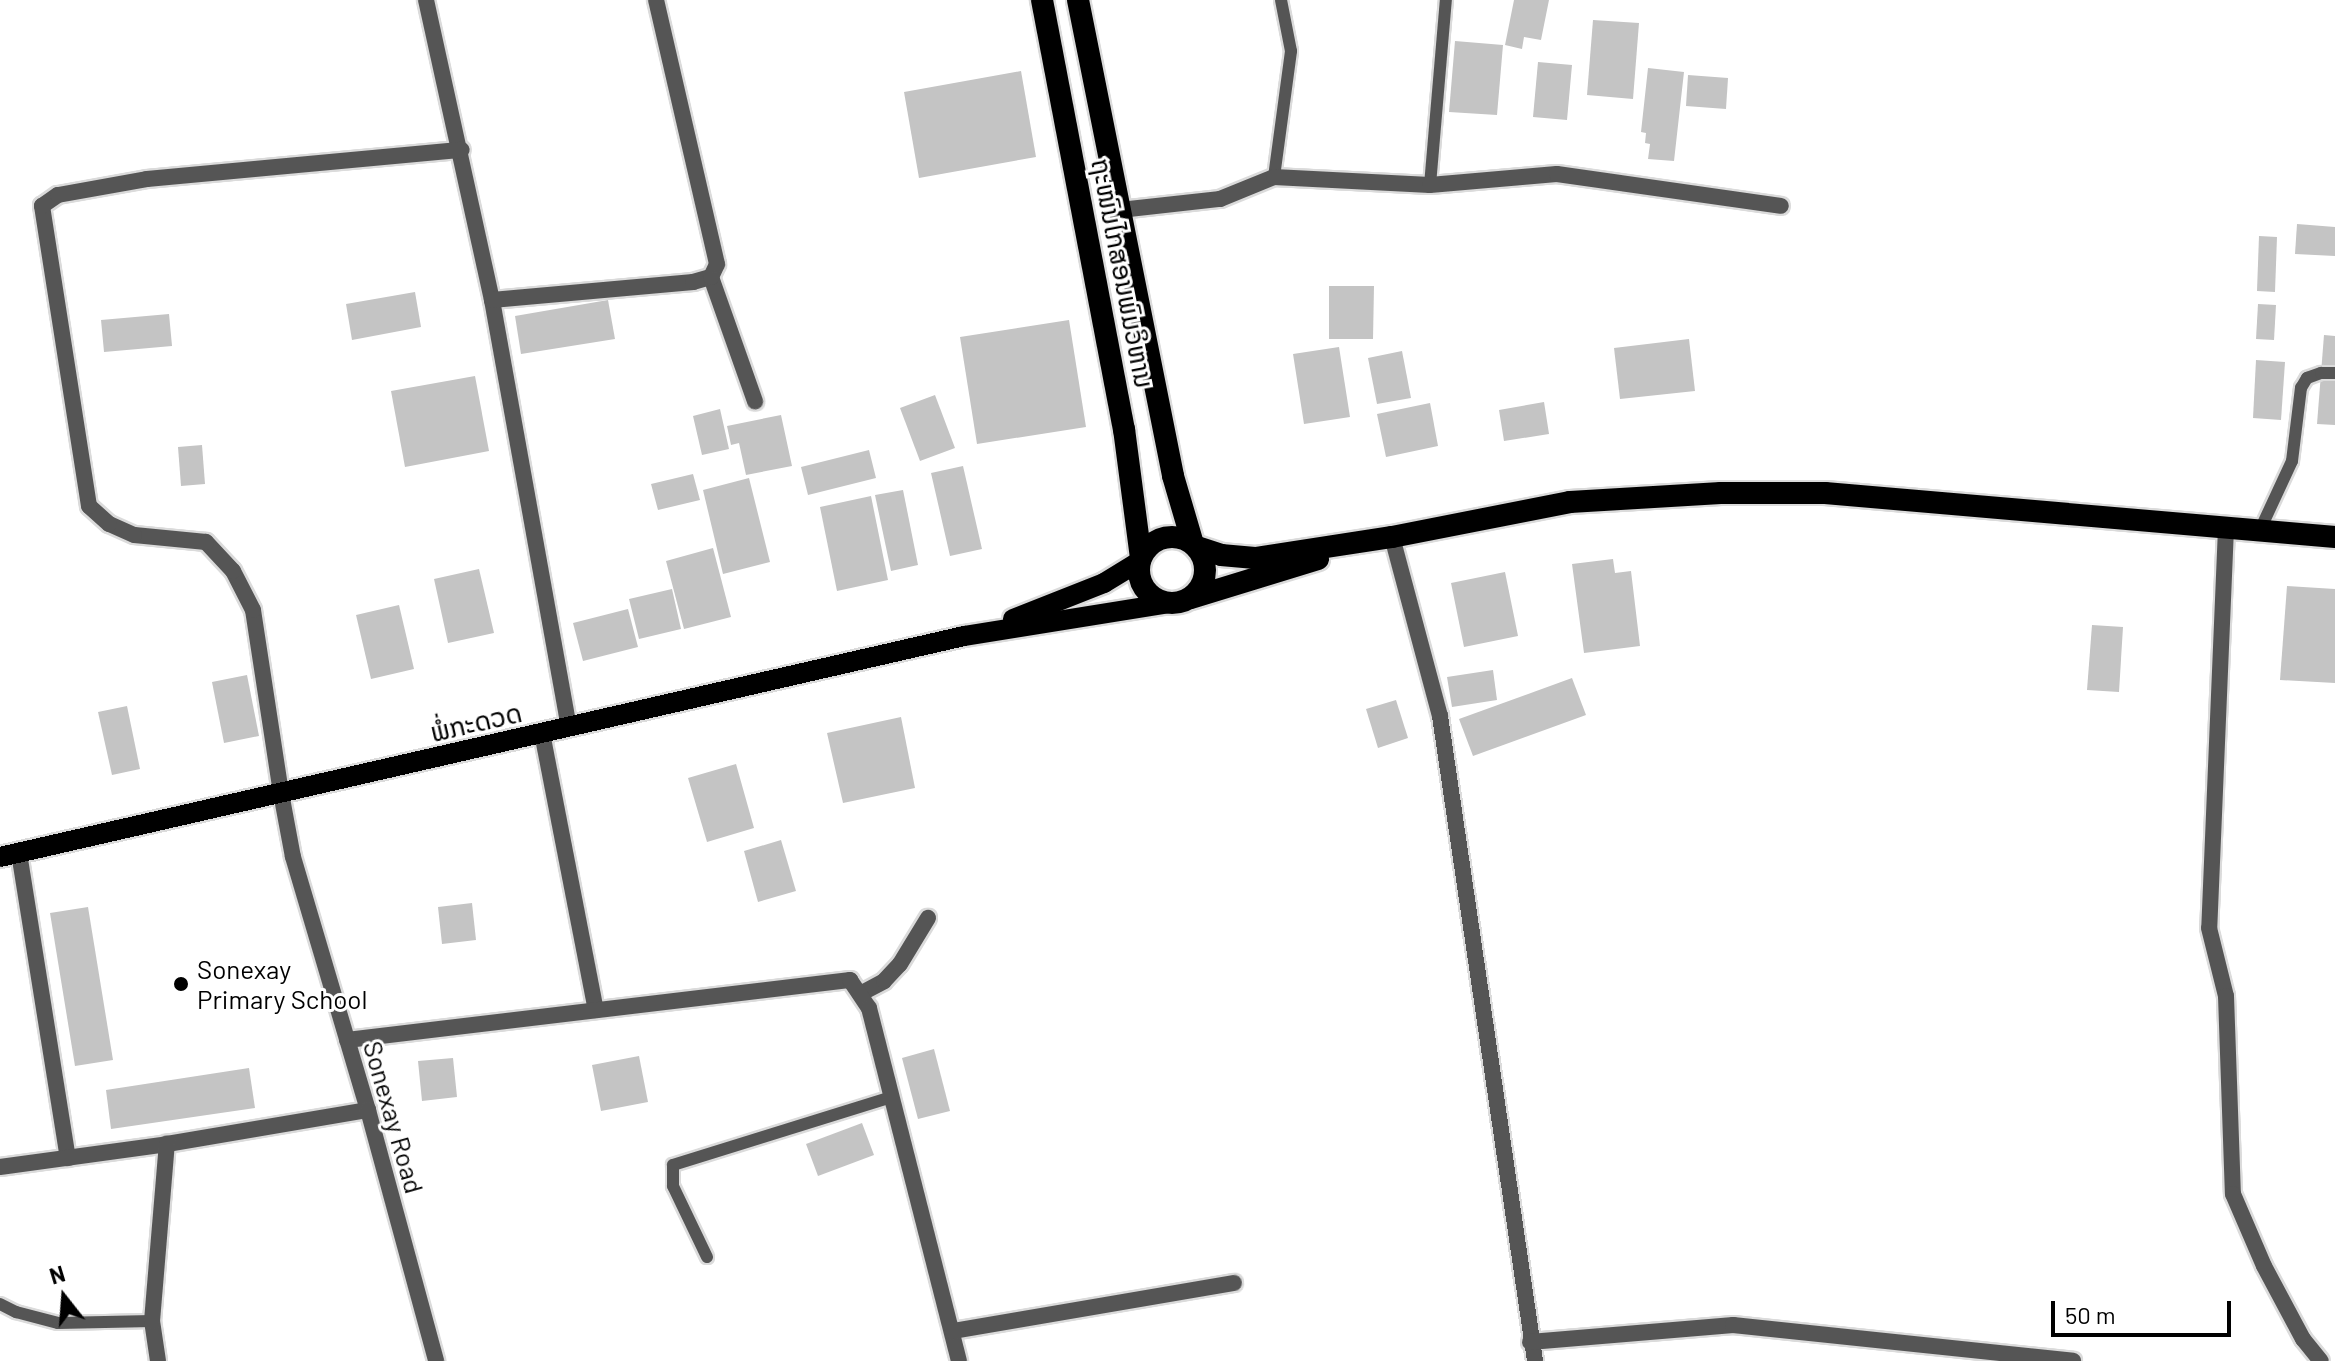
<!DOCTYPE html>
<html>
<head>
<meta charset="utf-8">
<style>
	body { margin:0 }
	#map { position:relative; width:2335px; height:1361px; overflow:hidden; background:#fff; font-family:Barlow,"Noto Sans Lao",sans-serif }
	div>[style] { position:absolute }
	.building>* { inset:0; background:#c4c4c4 }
	.roads { filter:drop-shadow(2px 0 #dbdbdb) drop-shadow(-2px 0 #dbdbdb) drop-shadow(0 2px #dbdbdb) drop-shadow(0 -2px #dbdbdb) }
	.service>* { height:12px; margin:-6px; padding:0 6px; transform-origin:6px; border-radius:6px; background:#555 }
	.minor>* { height:16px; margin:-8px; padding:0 8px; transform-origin:8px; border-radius:8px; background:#555 }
	.tertiary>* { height:16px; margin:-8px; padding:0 8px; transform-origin:8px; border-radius:8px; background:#555 }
	.primary>* { height:20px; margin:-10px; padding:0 10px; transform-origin:10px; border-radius:10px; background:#000 }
	.trunk>* { height:22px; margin:-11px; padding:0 11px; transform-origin:11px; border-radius:11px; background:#000 }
	.trunk>.ring { margin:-11px; padding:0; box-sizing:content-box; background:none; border:22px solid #000; border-radius:50% }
	.dots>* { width:22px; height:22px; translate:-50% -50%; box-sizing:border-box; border:4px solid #fff; border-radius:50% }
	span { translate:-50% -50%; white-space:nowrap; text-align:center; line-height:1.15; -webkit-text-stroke:6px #fff; paint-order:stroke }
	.street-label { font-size:26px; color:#000 }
	.poi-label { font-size:26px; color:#000 }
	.left { translate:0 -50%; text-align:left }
	.north { position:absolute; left:24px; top:1257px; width:80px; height:80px; -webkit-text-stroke:6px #fff; paint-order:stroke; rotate:343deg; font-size:22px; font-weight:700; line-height:32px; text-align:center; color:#000 }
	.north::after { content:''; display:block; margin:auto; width:28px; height:36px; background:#000; clip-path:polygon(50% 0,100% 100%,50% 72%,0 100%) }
	.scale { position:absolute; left:2051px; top:1301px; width:180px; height:36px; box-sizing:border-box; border:4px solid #000; border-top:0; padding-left:10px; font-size:24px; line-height:28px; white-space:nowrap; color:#000; -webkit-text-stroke:6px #fff; paint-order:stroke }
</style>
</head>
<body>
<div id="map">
	<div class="building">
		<i style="clip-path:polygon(1514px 0,1549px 0,1541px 40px,1524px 37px,1522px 49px,1505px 45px)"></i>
		<i style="clip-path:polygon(1593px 20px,1639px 23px,1633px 99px,1587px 95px)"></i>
		<i style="clip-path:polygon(1455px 41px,1503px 45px,1497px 115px,1449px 112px)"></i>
		<i style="clip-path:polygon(1538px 62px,1572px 65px,1567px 120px,1533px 117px)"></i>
		<i style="clip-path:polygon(1648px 68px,1684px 72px,1674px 161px,1648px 159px,1650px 144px,1645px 143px,1646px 133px,1641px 132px)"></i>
		<i style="clip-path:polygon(1021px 71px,1036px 157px,919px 178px,904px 92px)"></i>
		<i style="clip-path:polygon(1688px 75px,1728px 78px,1726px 109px,1686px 106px)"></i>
		<i style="clip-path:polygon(2297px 224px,2335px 227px,2335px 256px,2295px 254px)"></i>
		<i style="clip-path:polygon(2259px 236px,2277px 237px,2275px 292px,2257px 291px)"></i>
		<i style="clip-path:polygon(1329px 286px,1374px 286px,1373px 339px,1329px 339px)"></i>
		<i style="clip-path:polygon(415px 292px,421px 327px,352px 340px,346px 304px)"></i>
		<i style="clip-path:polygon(608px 300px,615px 339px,521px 354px,515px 316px)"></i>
		<i style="clip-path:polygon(2258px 304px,2276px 305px,2274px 340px,2256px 339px)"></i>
		<i style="clip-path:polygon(169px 314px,172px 346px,104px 352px,101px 320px)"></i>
		<i style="clip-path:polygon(1069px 320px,1086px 427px,977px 444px,960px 337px)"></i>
		<i style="clip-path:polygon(2324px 335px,2335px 336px,2335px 425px,2317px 424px)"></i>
		<i style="clip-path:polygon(1689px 339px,1695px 391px,1620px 399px,1614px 348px)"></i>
		<i style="clip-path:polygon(1339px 347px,1350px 417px,1304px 424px,1293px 354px)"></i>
		<i style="clip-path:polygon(1402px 351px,1411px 398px,1377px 404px,1368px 358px)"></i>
		<i style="clip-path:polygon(2256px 360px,2285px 362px,2281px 420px,2253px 418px)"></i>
		<i style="clip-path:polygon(475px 376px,489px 451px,405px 467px,391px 391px)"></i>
		<i style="clip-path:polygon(935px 395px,955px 448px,920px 461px,900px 408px)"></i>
		<i style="clip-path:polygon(1544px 402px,1549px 434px,1504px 441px,1499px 410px)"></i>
		<i style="clip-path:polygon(1430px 403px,1438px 446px,1386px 457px,1377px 414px)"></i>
		<i style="clip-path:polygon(720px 409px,729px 449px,702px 455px,693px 416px)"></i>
		<i style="clip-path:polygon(781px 415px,792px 466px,746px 475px,739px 443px,731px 445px,727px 426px)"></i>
		<i style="clip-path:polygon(202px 445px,205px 484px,181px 486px,178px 447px)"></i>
		<i style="clip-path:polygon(869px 450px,876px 478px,808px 495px,801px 467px)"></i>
		<i style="clip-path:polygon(963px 466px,982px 549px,950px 556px,931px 473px)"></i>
		<i style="clip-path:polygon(693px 474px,700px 500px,658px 510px,651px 484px)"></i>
		<i style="clip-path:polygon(749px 478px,770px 562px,723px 574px,703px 490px)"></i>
		<i style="clip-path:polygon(903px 490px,918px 565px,891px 571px,875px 495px)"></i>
		<i style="clip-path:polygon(871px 496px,888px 580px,837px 591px,820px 507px)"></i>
		<i style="clip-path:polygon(713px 548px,731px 617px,684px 629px,666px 561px)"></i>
		<i style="clip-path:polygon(1613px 559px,1615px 573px,1631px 571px,1640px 646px,1584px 653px,1572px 564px)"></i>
		<i style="clip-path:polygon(479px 569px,494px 633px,448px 643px,434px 579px)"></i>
		<i style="clip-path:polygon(1505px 572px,1518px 636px,1464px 647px,1451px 583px)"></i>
		<i style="clip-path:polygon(2287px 586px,2335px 589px,2335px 683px,2280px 680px)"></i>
		<i style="clip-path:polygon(672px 589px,681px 629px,639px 639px,629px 599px)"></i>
		<i style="clip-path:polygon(399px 605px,414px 669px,371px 679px,356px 615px)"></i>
		<i style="clip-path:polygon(628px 609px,638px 647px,583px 661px,573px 623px)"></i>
		<i style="clip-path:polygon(2092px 625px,2123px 627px,2119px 692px,2087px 690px)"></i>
		<i style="clip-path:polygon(1493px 670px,1497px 700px,1452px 707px,1447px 677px)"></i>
		<i style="clip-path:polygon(247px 675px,259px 736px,224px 743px,212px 682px)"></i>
		<i style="clip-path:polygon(1572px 678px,1586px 715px,1473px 756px,1459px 719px)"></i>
		<i style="clip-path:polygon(1396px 700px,1408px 738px,1378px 748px,1366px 709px)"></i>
		<i style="clip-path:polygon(127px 706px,140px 769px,112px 775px,98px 712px)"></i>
		<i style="clip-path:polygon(901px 717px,915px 788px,843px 803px,827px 733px)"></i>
		<i style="clip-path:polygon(736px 764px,754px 828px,707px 842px,688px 778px)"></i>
		<i style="clip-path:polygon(781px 840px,796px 891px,758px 902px,744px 851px)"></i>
		<i style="clip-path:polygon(472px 903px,476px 940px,442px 944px,438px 907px)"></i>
		<i style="clip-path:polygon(88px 907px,113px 1060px,75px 1066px,50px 913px)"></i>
		<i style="clip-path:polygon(934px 1049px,950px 1111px,918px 1119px,902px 1058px)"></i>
		<i style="clip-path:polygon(639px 1056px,648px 1102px,601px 1111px,592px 1065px)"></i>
		<i style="clip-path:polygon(453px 1058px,457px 1097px,422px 1101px,418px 1061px)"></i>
		<i style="clip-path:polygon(249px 1068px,255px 1108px,111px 1129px,106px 1090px)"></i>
		<i style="clip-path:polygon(862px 1123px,874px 1155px,818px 1176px,806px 1144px)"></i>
	</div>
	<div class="roads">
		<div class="service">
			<i style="left:1274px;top:177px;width:127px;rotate:-82.3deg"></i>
			<i style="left:1291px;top:51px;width:52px;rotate:-101.1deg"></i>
			<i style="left:1430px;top:185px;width:186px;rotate:-85.1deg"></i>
			<i style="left:2260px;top:530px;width:76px;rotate:-65.1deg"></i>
			<i style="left:2292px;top:461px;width:74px;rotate:-83deg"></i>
			<i style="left:2301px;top:388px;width:12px;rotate:-59deg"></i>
			<i style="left:2307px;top:378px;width:15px;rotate:-20deg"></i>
			<i style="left:2321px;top:373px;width:14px"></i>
			<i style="left:707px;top:1257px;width:79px;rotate:-115.6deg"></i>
			<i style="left:673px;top:1186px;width:21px;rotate:-90deg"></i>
			<i style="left:673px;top:1165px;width:228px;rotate:-17.3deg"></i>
			<i style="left:0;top:1304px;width:18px;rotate:27deg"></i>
			<i style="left:16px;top:1312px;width:43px;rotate:14.7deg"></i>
			<i style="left:58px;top:1323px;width:94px;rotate:-1.2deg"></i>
		</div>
		<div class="minor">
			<i style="left:426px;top:0;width:307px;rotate:77.6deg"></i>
			<i style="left:492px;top:300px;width:434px;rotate:79.8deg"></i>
			<i style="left:1120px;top:210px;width:101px;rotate:-6.3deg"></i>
			<i style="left:1220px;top:199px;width:58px;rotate:-22.2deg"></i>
			<i style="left:1274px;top:177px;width:156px;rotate:2.9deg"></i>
			<i style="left:1430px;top:185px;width:127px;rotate:-5deg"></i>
			<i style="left:1557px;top:174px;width:226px;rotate:8.1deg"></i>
			<i style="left:711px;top:277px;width:132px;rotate:70.5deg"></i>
			<i style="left:492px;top:300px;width:202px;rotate:-5.1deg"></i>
			<i style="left:693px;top:282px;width:19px;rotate:-16deg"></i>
			<i style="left:711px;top:277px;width:14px;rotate:-65deg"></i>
			<i style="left:717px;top:264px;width:271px;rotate:-103deg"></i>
			<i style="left:2226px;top:528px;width:400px;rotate:92.4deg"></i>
			<i style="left:2209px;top:928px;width:70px;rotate:76deg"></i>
			<i style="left:2226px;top:996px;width:198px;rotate:88deg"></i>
			<i style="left:2233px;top:1194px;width:78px;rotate:66.7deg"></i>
			<i style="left:2264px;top:1266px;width:83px;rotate:61.9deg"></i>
			<i style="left:2303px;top:1339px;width:28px;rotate:51deg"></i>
			<i style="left:1392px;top:537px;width:185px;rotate:75deg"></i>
			<i style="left:1440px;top:716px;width:652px;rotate:81.62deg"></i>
			<i style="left:542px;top:733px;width:282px;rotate:79deg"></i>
			<i style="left:281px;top:793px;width:185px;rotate:-98.7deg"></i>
			<i style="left:253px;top:610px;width:44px;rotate:-117.1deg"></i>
			<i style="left:233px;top:571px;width:40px;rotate:-133deg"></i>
			<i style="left:206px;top:542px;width:72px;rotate:-174.4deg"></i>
			<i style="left:134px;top:535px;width:27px;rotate:-156deg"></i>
			<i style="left:109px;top:524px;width:27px;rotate:-138deg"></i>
			<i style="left:89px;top:506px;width:304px;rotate:-98.9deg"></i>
			<i style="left:42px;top:206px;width:19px;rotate:-35deg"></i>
			<i style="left:58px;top:195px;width:90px;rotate:-10.2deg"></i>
			<i style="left:147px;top:179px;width:316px;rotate:-5.3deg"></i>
			<i style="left:19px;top:853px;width:309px;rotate:80.9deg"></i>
			<i style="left:860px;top:994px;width:27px;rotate:-28deg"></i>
			<i style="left:884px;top:981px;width:23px;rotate:-47deg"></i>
			<i style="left:900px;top:964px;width:54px;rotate:-58.7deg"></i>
			<i style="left:347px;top:1040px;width:507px;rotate:-6.8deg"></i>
			<i style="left:850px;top:980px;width:34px;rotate:56deg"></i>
			<i style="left:869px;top:1008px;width:364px;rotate:75.7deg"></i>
			<i style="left:0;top:1167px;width:169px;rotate:-7.8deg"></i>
			<i style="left:167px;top:1144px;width:204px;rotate:-9.6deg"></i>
			<i style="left:953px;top:1331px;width:285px;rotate:-9.7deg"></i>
			<i style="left:1530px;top:1342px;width:204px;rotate:-4.8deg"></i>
			<i style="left:1733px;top:1325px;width:342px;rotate:6deg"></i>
			<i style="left:158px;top:1361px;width:40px;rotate:-98.5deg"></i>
			<i style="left:152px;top:1321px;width:178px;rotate:-85.2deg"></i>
		</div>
		<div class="tertiary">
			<i style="left:281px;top:793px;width:65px;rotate:79.4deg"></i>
			<i style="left:293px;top:857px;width:264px;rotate:73.5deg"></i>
			<i style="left:368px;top:1110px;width:260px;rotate:74.8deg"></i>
		</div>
		<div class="primary">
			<i style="left:1013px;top:619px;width:98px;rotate:-21.6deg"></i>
			<i style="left:1104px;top:583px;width:42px;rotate:-31.4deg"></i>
			<i style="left:0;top:857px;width:989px;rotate:-12.91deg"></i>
			<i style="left:964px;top:636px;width:210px;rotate:-9.1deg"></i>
		</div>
		<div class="trunk">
			<i style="left:1042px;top:0;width:437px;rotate:79.2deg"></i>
			<i style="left:1124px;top:429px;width:130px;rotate:82.5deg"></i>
			<i style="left:1078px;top:0;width:485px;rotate:78.7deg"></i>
			<i style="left:1173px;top:476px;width:71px;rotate:73.6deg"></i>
			<i class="ring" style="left:1139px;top:537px;width:44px;height:44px"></i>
			<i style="left:1197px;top:547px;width:25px;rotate:18deg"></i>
			<i style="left:1221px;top:555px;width:34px;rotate:5deg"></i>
			<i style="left:1255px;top:558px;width:139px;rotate:-8.7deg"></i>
			<i style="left:1392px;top:537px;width:181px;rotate:-11.1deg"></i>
			<i style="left:1570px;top:502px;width:151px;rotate:-3.4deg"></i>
			<i style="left:1721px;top:493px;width:104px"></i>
			<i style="left:1825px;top:493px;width:512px;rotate:4.93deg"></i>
			<i style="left:1191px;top:598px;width:133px;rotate:-17.1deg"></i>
		</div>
	</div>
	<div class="dots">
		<i style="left:181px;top:984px;background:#000"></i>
	</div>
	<div class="street-label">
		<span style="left:1123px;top:273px;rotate:79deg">ຖະໜົນໄກສອນພົມວິຫານ</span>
		<span style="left:476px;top:722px;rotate:-13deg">ພໍ່ກະດວດ</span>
		<span style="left:394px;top:1117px;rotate:74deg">Sonexay Road</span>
	</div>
	<div class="poi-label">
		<span class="left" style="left:197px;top:984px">Sonexay<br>Primary School</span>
	</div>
	<div class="north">N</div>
	<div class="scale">50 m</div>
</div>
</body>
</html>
